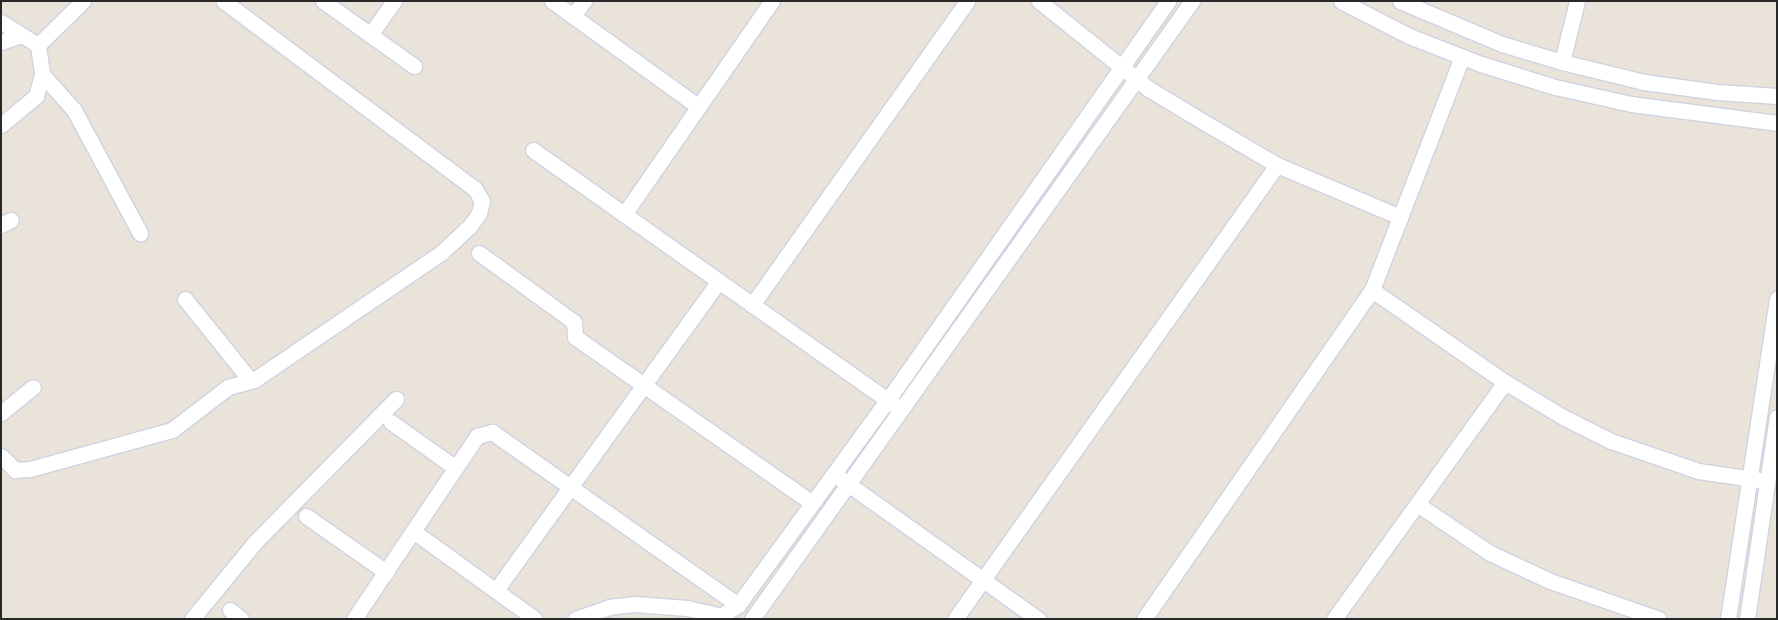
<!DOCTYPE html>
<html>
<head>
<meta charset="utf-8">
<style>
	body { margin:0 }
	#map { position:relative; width:1778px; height:620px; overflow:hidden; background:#eae3da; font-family:Karla,sans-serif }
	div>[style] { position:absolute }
	.roads { filter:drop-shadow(1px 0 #cfd2e1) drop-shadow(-1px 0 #cfd2e1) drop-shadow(0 1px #cfd2e1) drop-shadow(0 -1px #cfd2e1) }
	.street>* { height:15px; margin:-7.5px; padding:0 7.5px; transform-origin:7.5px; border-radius:7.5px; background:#fff }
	span { translate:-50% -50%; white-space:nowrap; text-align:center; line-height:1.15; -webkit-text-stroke:5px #fff; paint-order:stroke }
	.frame { position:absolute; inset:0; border:2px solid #282828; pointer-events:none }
</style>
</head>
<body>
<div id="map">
	<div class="roads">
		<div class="street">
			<i style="left:323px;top:1px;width:112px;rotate:35.5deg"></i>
			<i style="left:552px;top:1px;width:181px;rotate:35.8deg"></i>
			<i style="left:1039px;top:1px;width:141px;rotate:38.7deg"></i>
			<i style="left:1149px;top:89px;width:62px;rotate:31.1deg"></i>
			<i style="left:1202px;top:121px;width:87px;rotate:30.4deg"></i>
			<i style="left:1277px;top:165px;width:134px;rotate:22.9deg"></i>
			<i style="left:1341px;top:1px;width:76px;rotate:27.2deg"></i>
			<i style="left:1409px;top:36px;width:77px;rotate:21.3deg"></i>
			<i style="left:1481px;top:64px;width:77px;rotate:17.3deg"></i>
			<i style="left:1555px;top:87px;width:78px;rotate:12.6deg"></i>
			<i style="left:1631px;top:104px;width:147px;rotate:7.4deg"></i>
			<i style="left:1400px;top:1px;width:111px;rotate:22.9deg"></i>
			<i style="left:1502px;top:44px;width:63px;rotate:16.7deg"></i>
			<i style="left:1562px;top:62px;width:84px;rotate:13.7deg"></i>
			<i style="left:1644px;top:82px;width:74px;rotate:7.8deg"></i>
			<i style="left:1717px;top:92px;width:60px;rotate:3.8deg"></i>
			<i style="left:573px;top:16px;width:19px;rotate:-54deg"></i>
			<i style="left:1px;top:22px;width:44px;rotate:31.9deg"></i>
			<i style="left:38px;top:45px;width:29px;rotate:82deg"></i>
			<i style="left:42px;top:74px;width:23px;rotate:105deg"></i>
			<i style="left:36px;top:96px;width:45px;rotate:140.4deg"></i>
			<i style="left:370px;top:35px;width:42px;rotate:-54.8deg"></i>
			<i style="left:1px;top:42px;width:21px;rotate:-19deg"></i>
			<i style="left:38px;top:45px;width:63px;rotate:-44.4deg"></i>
			<i style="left:1562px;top:62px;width:63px;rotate:-76.2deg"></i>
			<i style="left:42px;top:74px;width:48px;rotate:48.4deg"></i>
			<i style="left:74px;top:110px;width:140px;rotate:61.8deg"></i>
			<i style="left:533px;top:150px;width:443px;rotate:35.2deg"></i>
			<i style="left:625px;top:213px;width:258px;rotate:-55.3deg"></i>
			<i style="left:1px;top:225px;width:11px;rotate:-27deg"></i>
			<i style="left:479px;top:253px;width:117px;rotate:36deg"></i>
			<i style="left:574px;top:322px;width:15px;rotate:86deg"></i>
			<i style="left:575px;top:337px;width:289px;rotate:35deg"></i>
			<i style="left:1372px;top:290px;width:162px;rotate:34.7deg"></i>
			<i style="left:1505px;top:382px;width:68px;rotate:31.1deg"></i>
			<i style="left:1563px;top:417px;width:54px;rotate:26.6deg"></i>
			<i style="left:1611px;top:441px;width:92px;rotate:19deg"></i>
			<i style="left:1698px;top:471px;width:70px;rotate:8.2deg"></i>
			<i style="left:185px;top:299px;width:105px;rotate:51.2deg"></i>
			<i style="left:752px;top:305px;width:372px;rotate:-54.7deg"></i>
			<i style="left:1px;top:413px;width:41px;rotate:-39.1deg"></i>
			<i style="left:391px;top:422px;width:77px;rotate:35.5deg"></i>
			<i style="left:1px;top:456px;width:20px;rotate:45deg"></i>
			<i style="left:15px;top:470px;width:15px;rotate:-4deg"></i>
			<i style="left:30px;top:469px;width:147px;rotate:-15.4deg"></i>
			<i style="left:172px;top:430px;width:71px;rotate:-37.5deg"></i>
			<i style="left:228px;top:387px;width:27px;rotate:-15deg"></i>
			<i style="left:254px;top:380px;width:227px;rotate:-34.2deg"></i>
			<i style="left:442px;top:252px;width:38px;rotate:-43deg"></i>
			<i style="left:470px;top:226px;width:16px;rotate:-55deg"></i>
			<i style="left:479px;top:213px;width:12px;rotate:-76deg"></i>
			<i style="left:482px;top:201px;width:14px;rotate:-120deg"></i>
			<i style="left:475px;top:189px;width:314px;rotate:-143.2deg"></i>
			<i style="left:841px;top:479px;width:242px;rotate:35.4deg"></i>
			<i style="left:1417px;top:504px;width:88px;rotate:33.9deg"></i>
			<i style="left:1490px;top:553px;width:66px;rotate:25deg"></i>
			<i style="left:1550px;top:581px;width:115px;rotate:19.2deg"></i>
			<i style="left:306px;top:516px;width:98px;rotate:35deg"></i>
			<i style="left:413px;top:531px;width:115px;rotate:-56deg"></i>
			<i style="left:477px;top:436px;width:16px;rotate:-15deg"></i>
			<i style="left:492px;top:432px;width:301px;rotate:35.1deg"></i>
			<i style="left:496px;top:590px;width:381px;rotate:-54.2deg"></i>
			<i style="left:230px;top:610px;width:14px;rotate:39deg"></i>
			<i style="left:192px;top:619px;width:99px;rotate:-50.7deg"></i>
			<i style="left:255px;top:542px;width:201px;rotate:-45.4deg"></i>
			<i style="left:354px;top:619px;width:106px;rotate:-56.2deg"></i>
			<i style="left:413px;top:531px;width:150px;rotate:35.8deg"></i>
			<i style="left:575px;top:619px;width:36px;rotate:-19deg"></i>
			<i style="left:609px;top:607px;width:26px;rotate:-7deg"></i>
			<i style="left:635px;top:604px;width:52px;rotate:4.4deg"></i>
			<i style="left:687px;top:608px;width:35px;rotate:13deg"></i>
			<i style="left:721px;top:616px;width:20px;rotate:-33deg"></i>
			<i style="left:738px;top:605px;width:253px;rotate:-53.9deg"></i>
			<i style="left:887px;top:401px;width:489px;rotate:-54.9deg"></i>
			<i style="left:752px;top:619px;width:759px;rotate:-54.55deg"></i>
			<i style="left:955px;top:619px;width:557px;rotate:-54.65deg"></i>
			<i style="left:1144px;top:619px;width:400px;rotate:-55.3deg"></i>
			<i style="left:1372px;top:290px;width:250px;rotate:-68.9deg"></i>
			<i style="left:1334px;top:619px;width:292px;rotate:-54.2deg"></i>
			<i style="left:1728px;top:619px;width:324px;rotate:-81.3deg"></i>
			<i style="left:1747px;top:619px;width:204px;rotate:-81.6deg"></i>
		</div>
	</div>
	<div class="frame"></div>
</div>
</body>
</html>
